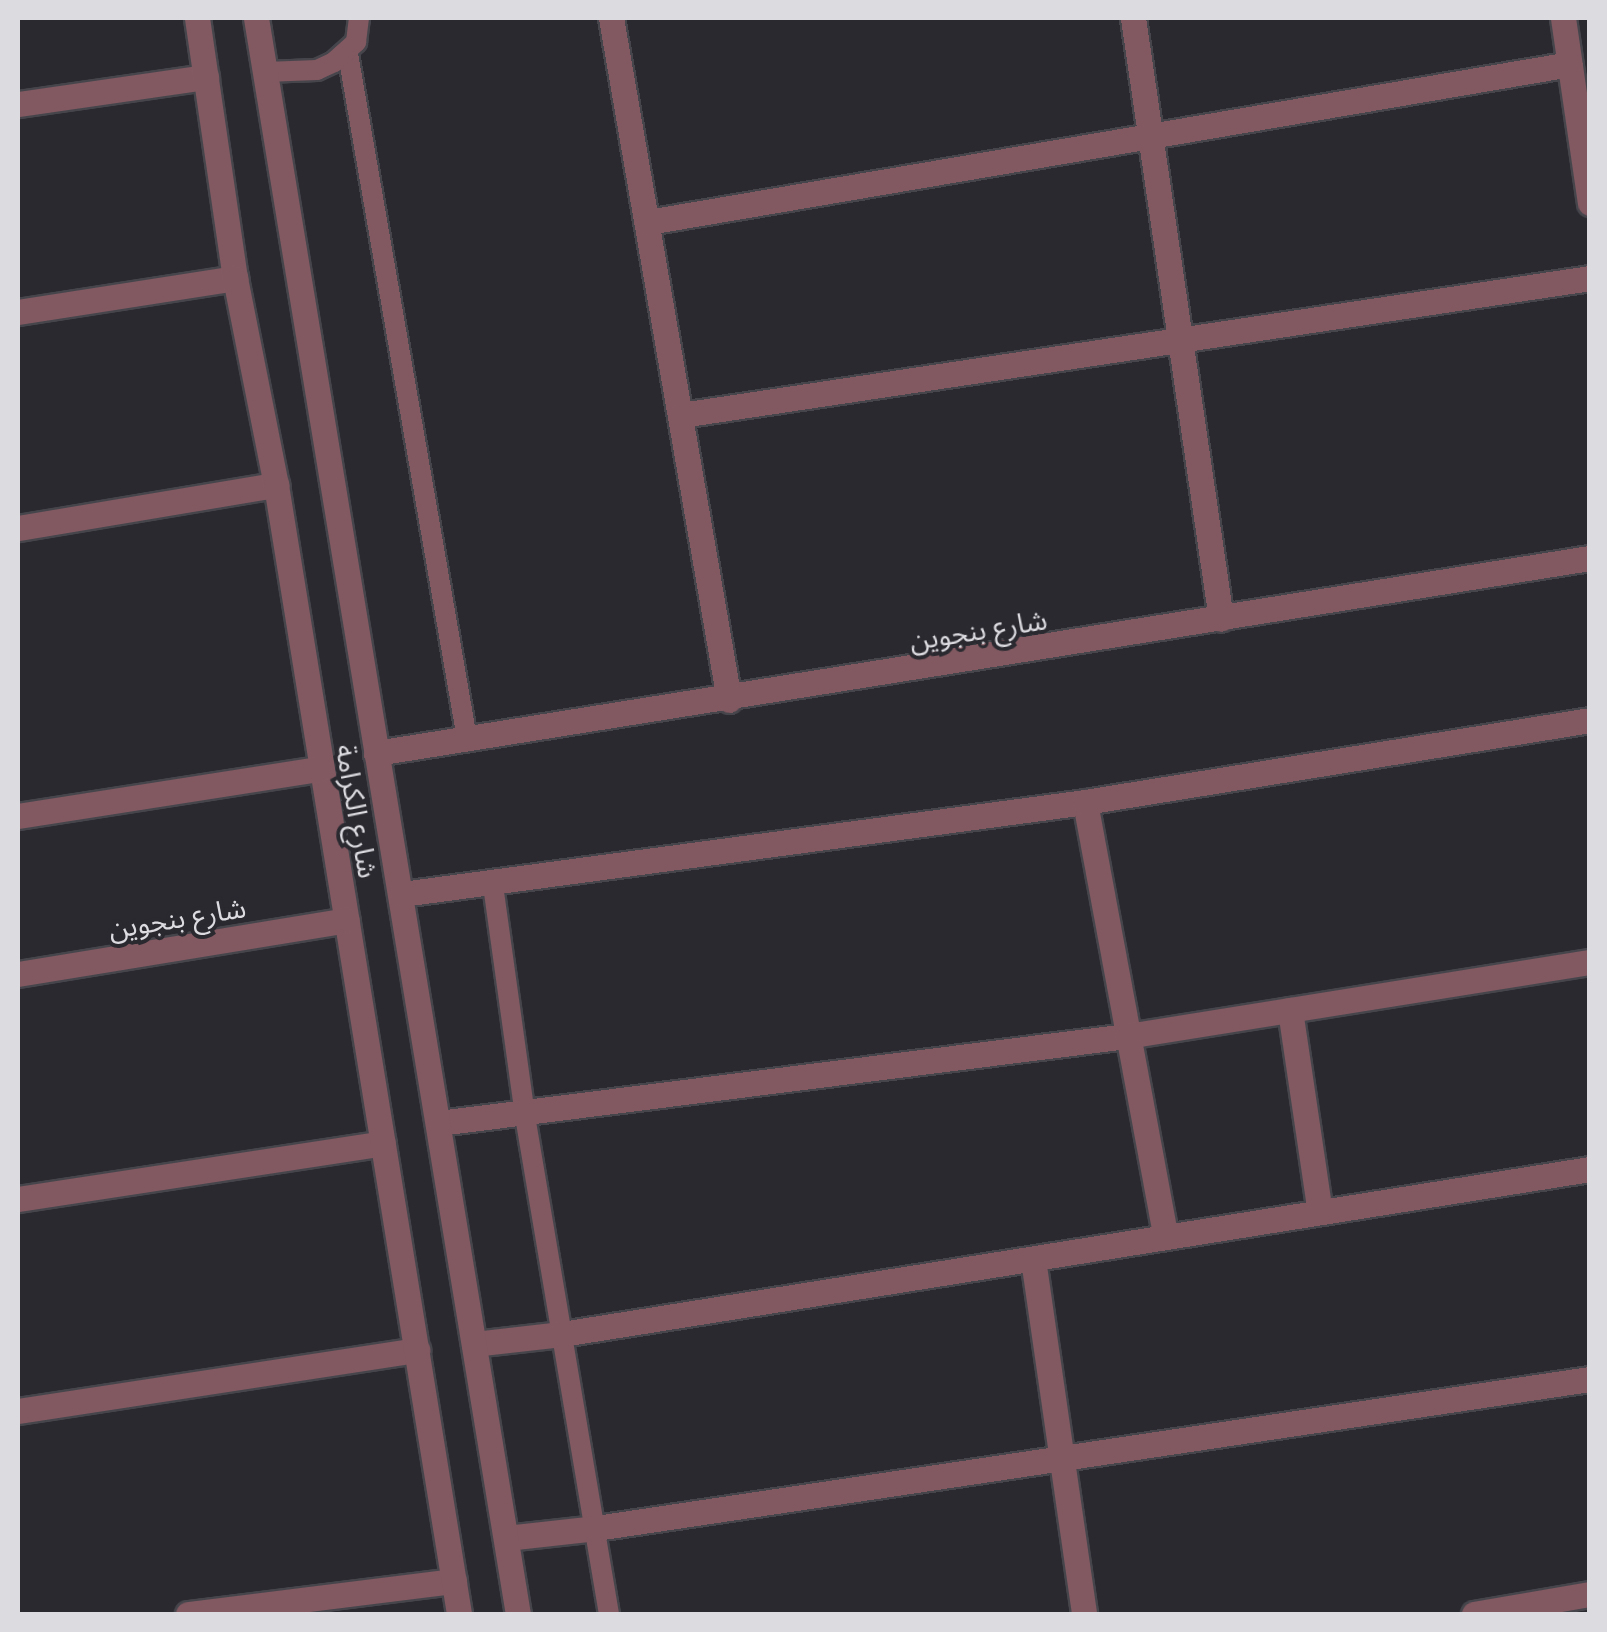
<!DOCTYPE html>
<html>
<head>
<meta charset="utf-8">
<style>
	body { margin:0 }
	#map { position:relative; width:1607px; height:1632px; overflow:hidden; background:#2a2930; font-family:"Noto Sans","Noto Sans Arabic",sans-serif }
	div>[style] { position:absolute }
	.roads { filter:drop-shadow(2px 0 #46454c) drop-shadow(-2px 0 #46454c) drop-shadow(0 2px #46454c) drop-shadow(0 -2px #46454c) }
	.service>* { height:20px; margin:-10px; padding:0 10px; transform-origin:10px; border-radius:10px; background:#825961 }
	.minor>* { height:25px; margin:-12.5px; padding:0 12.5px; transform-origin:12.5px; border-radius:12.5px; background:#825961 }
	.tertiary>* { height:25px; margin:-12.5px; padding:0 12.5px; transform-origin:12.5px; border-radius:12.5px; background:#825961 }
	span { translate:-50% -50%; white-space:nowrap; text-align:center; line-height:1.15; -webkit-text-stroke:8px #2a2930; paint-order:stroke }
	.street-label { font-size:28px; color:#dcdbe0 }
	.frame { position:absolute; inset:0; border:20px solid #dcdbe0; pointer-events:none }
</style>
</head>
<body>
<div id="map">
	<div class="roads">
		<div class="service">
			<i style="left:348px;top:54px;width:695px;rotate:80.14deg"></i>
			<i style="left:265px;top:72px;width:52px;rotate:-2.2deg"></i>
			<i style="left:317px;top:70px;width:19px;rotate:-25deg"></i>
			<i style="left:334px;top:62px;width:30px;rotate:-42deg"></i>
			<i style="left:356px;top:42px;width:24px;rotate:-83deg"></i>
			<i style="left:493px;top:885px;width:233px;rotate:82.1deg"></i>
			<i style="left:525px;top:1116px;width:505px;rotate:80.43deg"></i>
		</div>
		<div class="minor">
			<i style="left:611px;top:18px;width:692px;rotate:80.18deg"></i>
			<i style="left:1133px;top:18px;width:607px;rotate:81.67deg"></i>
			<i style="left:1563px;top:18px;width:187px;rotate:81.7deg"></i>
			<i style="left:18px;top:104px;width:190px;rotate:-8.2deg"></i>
			<i style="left:648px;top:222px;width:935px;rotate:-9.72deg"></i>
			<i style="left:18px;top:312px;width:220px;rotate:-8.9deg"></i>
			<i style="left:681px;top:415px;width:919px;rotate:-8.57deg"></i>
			<i style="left:18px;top:528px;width:262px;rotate:-9.5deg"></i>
			<i style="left:1085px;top:802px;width:442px;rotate:79.5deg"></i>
			<i style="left:1290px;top:1010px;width:204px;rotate:81.6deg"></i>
			<i style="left:439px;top:1123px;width:693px;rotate:-7.21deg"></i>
			<i style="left:1127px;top:1036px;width:469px;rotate:-9.1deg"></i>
			<i style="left:18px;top:1199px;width:369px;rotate:-8.7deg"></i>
			<i style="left:1033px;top:1259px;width:359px;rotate:81.8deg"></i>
			<i style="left:474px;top:1344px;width:89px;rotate:-6.5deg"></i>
			<i style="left:562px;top:1334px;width:1041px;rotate:-9.12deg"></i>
			<i style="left:18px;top:1411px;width:404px;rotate:-8.7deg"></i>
			<i style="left:506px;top:1538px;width:91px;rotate:-6.3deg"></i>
			<i style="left:596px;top:1528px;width:1005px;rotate:-8.53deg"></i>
			<i style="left:188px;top:1614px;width:268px;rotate:-7.1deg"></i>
			<i style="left:1474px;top:1614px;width:118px;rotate:-9.8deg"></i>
		</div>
		<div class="tertiary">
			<i style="left:197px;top:18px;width:263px;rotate:81.7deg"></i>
			<i style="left:235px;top:278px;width:211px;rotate:78.8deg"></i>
			<i style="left:276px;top:485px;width:1144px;rotate:80.79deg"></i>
			<i style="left:256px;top:18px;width:1617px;rotate:80.68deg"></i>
			<i style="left:376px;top:753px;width:1230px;rotate:-9.13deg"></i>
			<i style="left:18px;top:816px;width:305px;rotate:-8.9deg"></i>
			<i style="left:402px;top:894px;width:689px;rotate:-7.67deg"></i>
			<i style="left:1085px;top:802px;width:512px;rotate:-9.22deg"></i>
			<i style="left:18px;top:974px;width:333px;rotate:-9.3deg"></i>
		</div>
	</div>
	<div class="street-label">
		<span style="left:978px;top:629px;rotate:-9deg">شارع بنجوين</span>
		<span style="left:358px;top:811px;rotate:80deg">شارع الكرامة</span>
		<span style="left:177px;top:917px;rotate:-9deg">شارع بنجوين</span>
	</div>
	<div class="frame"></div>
</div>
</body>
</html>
